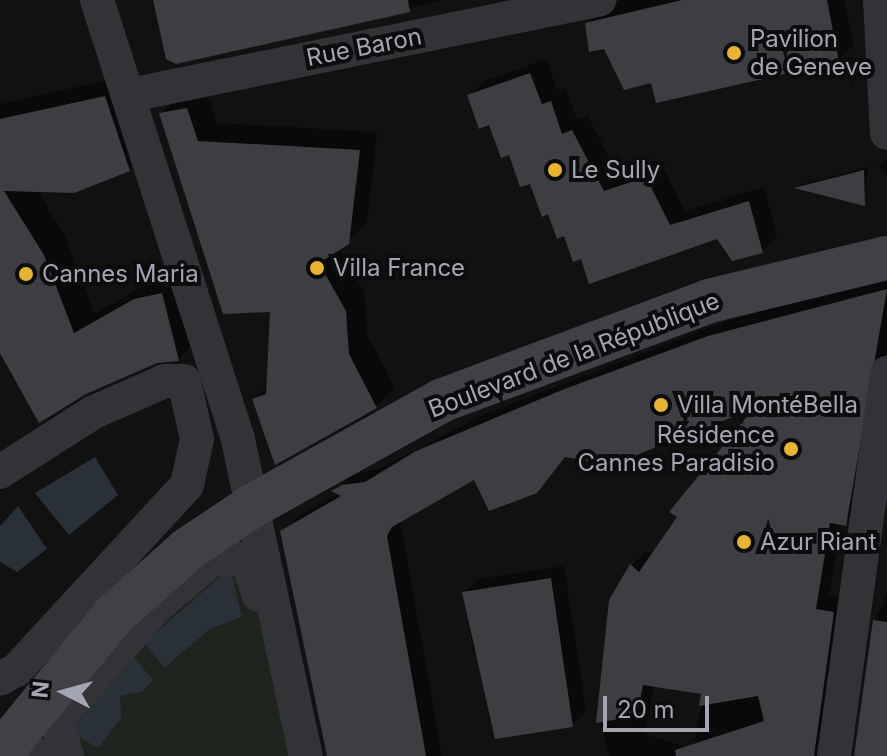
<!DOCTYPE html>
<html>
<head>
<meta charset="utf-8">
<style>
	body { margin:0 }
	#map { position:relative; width:887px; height:756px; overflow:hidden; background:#111112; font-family:Inter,sans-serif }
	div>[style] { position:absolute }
	.green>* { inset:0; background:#1d241e }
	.water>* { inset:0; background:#2a3037 }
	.shadow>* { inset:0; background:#0007 }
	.building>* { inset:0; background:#3d3e42 }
	.street>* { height:34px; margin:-17px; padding:0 17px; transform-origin:17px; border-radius:17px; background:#323237 }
	.secondary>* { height:44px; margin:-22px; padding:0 22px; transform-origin:22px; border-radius:22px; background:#404147 }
	.dots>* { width:22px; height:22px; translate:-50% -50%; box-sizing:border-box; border:4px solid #0c0c0d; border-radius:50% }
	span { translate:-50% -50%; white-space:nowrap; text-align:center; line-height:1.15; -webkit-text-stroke:8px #0c0c0d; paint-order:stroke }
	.poi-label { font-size:24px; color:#a3a6b2 }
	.left { translate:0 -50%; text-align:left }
	.right { translate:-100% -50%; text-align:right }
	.street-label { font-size:24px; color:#a3a6b2 }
	.north { position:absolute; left:24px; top:652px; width:80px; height:80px; -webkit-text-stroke:6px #0c0c0d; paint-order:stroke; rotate:276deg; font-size:22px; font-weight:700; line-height:32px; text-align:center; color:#a3a6b2 }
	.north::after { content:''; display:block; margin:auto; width:28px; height:36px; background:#a3a6b2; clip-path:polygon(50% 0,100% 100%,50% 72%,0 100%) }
	.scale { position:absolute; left:603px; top:696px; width:106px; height:36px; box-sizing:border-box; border:4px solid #a3a6b2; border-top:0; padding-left:10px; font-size:24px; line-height:28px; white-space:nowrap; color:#a3a6b2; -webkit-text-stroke:6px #0c0c0d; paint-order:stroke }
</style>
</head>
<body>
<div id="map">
	<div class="green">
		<i style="clip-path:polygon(evenodd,246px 558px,290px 756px,67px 756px,63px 712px,156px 607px,246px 558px,242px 617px,210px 629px,163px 667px,145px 644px,242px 617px)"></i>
	</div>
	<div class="water">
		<i style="clip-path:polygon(95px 457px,118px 495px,69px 535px,35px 493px)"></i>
		<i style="clip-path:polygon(18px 506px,47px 549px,17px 572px,0 562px,0 526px)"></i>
		<i style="clip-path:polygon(230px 568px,242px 617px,210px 629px,164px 668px,144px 643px)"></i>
		<i style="clip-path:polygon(132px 655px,153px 680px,142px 692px,120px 696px,121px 719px,98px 748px,70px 732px)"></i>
	</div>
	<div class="shadow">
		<i style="clip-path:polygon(155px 0,442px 0,177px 62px)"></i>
		<i style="clip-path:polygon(620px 0,844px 0,854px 45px,838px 60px,653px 81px,587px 24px)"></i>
		<i style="clip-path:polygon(546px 59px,557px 90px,566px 88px,577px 120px,588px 116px,619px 177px,661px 163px,685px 211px,764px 187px,777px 236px,762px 252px,717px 236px,582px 257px,469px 96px,485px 81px)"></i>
		<i style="clip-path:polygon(126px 76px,150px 149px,129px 169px,37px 190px,64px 234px,95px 314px,156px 279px,183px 274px,199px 338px,179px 359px,157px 361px,85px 392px,40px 420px,0 353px,0 104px)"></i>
		<i style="clip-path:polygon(206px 90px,216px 123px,377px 132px,367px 223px,339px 248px,364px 292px,367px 334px,395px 388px,376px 406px,255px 399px,269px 385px,272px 310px,161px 114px,179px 95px)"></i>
		<i style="clip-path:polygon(887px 158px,887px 176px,878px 167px)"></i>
		<i style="clip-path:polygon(868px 167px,864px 204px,798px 187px,801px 185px)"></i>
		<i style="clip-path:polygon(evenodd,887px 275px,887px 351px,860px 509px,841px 523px,829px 595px,847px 598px,841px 756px,609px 756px,599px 717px,611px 601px,632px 565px,646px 551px,652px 557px,760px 405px,567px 455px,536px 492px,475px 477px,400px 520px,442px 756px,329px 756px,283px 531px,297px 517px,339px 493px,348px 477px,381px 468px,487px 413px,724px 322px,887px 275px,654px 685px,704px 692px,693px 749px,645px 734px,654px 685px)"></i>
		<i style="clip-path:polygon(564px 566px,586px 711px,572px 725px,483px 654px,474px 655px,464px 593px,478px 579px)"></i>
		<i style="clip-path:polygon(887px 596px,887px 756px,856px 756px,875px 620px)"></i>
	</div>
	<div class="building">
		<i style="clip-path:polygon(153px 0,408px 0,410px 12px,176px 64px,166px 59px)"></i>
		<i style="clip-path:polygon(682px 0,827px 0,839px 62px,656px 103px,651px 83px,624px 90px,604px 49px,589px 52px,585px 23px)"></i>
		<i style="clip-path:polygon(530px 73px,542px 104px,551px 101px,562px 134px,572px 130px,604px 191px,646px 177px,670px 225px,749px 201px,763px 253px,732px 261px,717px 239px,589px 284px,581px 259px,573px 262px,564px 236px,557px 239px,548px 214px,542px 217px,530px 184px,520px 187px,509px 155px,501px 158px,489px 125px,479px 129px,467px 95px)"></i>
		<i style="clip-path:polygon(105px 96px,130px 171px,74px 193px,4px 191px,44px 255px,74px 333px,134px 299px,162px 293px,179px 361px,157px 363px,86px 394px,39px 423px,0 353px,0 119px)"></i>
		<i style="clip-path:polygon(187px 108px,198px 141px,360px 150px,349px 244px,319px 263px,346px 311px,349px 354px,377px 408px,275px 465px,252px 399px,266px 394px,270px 312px,223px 314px,159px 113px)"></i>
		<i style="clip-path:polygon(864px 170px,865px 206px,794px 188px)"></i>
		<i style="clip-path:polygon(887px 289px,846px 526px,830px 523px,816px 609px,834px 612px,814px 756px,676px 756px,675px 750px,764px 721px,758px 696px,699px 706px,701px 694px,643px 685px,637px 716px,596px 723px,609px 600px,630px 564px,639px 572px,677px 517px,669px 512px,753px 409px,611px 465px,565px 457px,537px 493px,489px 511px,474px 480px,392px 527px,387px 536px,426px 756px,327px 756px,280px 531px,341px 496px,331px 491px,342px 485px,365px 482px,416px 451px,562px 390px,708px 336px)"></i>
		<i style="clip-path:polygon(551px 578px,573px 727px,495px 739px,462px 592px)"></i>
		<i style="clip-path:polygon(873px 620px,887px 622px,887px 756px,854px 756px)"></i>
	</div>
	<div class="street">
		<i style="left:97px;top:0;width:462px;rotate:72.2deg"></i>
		<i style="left:238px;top:440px;width:323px;rotate:77.9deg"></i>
		<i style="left:880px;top:0;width:133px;rotate:87deg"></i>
		<i style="left:130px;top:95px;width:479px;rotate:-11.5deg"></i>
		<i style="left:0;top:472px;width:112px;rotate:-32.6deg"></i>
		<i style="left:94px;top:412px;width:77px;rotate:-23.6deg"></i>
		<i style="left:165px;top:381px;width:19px"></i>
		<i style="left:184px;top:381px;width:59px;rotate:77.4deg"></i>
		<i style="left:197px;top:439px;width:47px;rotate:102.3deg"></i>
		<i style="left:187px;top:485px;width:252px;rotate:132.7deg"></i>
		<i style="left:16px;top:670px;width:18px;rotate:151deg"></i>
		<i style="left:10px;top:740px;width:33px;rotate:29deg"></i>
		<i style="left:67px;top:756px;width:30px;rotate:-107deg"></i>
		<i style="left:58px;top:727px;width:16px;rotate:-72deg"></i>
		<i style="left:63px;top:712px;width:140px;rotate:-48.5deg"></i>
		<i style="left:156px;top:607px;width:72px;rotate:-40.5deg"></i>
		<i style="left:211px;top:560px;width:35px;rotate:-3deg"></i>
		<i style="left:246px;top:558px;width:39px;rotate:71deg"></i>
		<i style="left:834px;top:756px;width:387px;rotate:-82.1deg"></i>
	</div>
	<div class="secondary">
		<i style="left:0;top:754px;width:180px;rotate:-50.6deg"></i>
		<i style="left:114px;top:615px;width:99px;rotate:-41.7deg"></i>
		<i style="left:188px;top:549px;width:79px;rotate:-33.7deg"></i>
		<i style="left:254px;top:505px;width:216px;rotate:-29.1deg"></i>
		<i style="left:443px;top:400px;width:284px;rotate:-20.4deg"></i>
		<i style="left:709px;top:301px;width:183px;rotate:-13.6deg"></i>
	</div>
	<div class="dots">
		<i style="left:734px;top:53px;background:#e7b434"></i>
		<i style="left:555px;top:170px;background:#e7b434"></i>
		<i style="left:317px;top:268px;background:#e7b434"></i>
		<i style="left:26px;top:274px;background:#e7b434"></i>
		<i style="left:661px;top:405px;background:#e7b434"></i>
		<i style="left:791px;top:449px;background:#e7b434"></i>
		<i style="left:744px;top:542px;background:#e7b434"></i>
	</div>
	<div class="poi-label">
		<span class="left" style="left:750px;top:53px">Pavilion<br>de Geneve</span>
		<span class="left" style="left:571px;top:170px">Le Sully</span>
		<span class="left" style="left:333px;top:268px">Villa France</span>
		<span class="left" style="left:42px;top:274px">Cannes Maria</span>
		<span class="left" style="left:677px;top:405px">Villa MontéBella</span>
		<span class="right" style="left:775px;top:449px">Résidence<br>Cannes Paradisio</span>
		<span class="left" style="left:760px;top:542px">Azur Riant</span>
	</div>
	<div class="street-label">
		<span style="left:364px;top:47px;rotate:-11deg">Rue Baron</span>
		<span style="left:574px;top:355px;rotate:-21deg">Boulevard de la République</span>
	</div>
	<div class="north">N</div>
	<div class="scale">20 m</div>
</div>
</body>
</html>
